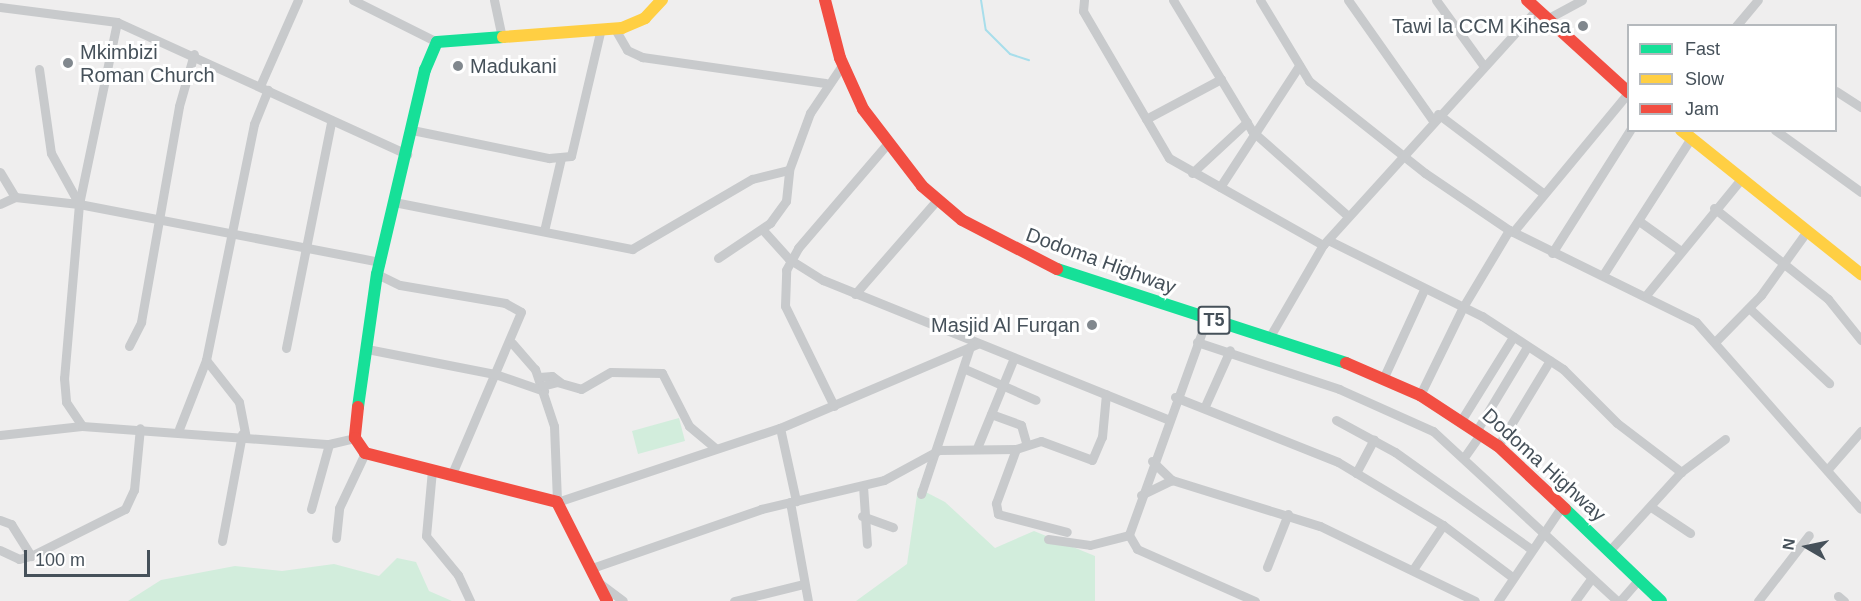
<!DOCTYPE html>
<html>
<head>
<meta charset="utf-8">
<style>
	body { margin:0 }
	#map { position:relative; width:1861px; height:601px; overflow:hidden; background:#efeeee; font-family:Helvetica,sans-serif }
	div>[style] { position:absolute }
	.green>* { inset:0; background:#d2eddc }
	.stream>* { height:2px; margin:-1px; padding:0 1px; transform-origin:1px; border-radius:1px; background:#a8deeb }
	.street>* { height:9px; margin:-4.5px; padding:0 4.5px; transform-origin:4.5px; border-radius:4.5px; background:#c8cacc }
	.fast>* { height:12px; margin:-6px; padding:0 6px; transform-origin:6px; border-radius:6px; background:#16e098 }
	.slow>* { height:12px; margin:-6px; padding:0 6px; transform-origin:6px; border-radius:6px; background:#ffcf43 }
	.jam>* { height:12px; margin:-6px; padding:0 6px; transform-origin:6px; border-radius:6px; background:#f24e42 }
	.dots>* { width:16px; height:16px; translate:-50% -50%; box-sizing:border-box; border:3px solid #fff; border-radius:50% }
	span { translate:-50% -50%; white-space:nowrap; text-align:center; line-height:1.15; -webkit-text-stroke:6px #fff; paint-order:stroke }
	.shield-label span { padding:2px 4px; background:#fff; border:2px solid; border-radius:4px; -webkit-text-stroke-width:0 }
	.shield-label { font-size:18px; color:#46515a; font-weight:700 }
	.poi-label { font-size:20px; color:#46515a }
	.right { translate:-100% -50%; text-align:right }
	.left { translate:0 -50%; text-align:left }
	.street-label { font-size:20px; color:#46515a }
	.legend { position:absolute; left:1627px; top:24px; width:210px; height:108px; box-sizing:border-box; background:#fff; border:2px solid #b5b9bd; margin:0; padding:8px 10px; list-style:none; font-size:18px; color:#46515a }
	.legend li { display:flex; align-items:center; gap:12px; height:30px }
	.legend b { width:30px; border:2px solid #b5b9bd }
	.north { position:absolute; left:1777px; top:517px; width:60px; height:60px; -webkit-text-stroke:4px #fff; paint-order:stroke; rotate:279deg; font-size:16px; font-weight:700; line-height:24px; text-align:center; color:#46515a }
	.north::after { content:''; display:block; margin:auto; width:21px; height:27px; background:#46515a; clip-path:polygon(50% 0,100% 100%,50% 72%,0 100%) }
	.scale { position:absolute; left:24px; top:550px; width:126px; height:27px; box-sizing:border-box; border:3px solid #46515a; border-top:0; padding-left:8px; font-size:18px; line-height:21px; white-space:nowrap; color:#46515a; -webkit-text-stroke:4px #fff; paint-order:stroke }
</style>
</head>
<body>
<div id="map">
	<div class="green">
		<i style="clip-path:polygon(679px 418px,685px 441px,638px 454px,632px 431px)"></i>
		<i style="clip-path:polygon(918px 488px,945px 502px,995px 548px,1034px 531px,1095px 556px,1095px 601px,856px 601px,907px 564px)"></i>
		<i style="clip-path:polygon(397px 558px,416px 562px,429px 591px,452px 601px,68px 601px,128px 601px,161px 580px,235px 566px,282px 571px,334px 564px,379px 576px)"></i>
	</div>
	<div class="stream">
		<i style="left:981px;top:0;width:30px;rotate:81deg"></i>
		<i style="left:986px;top:30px;width:34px;rotate:45deg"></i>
		<i style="left:1010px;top:54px;width:20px;rotate:18deg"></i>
	</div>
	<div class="street">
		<i style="left:353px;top:0;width:94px;rotate:26.6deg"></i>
		<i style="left:494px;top:0;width:35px;rotate:78deg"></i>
		<i style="left:1084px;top:0;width:11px;rotate:95deg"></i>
		<i style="left:1083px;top:11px;width:170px;rotate:59.7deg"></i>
		<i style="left:1169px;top:158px;width:177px;rotate:29.5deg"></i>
		<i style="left:1173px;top:0;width:153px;rotate:58.9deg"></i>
		<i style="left:1252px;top:131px;width:128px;rotate:41.5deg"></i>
		<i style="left:1260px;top:0;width:95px;rotate:58.8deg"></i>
		<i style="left:1309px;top:81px;width:148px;rotate:38.4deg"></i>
		<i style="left:1425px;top:173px;width:102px;rotate:34.2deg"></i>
		<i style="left:1509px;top:230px;width:208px;rotate:26.2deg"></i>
		<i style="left:1696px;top:322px;width:249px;rotate:48.6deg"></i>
		<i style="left:1348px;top:0;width:146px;rotate:54.8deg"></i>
		<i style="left:1436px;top:0;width:80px;rotate:54.1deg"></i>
		<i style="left:0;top:7px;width:118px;rotate:7.3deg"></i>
		<i style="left:117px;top:22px;width:319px;rotate:24.5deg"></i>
		<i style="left:1545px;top:20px;width:42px;rotate:-28.4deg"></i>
		<i style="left:1736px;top:26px;width:34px;rotate:-50deg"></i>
		<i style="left:615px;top:29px;width:24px;rotate:60deg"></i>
		<i style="left:627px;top:50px;width:17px;rotate:25deg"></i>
		<i style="left:642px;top:57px;width:185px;rotate:8.1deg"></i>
		<i style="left:39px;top:69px;width:85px;rotate:81.9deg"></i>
		<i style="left:51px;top:153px;width:58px;rotate:61.2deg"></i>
		<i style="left:79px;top:204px;width:175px;rotate:94.9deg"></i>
		<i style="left:64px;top:378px;width:24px;rotate:85deg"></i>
		<i style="left:66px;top:402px;width:29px;rotate:56deg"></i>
		<i style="left:260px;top:86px;width:94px;rotate:-66.2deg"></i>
		<i style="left:1836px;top:91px;width:30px;rotate:33deg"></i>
		<i style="left:1438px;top:114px;width:131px;rotate:37deg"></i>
		<i style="left:1146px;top:119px;width:85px;rotate:-28.1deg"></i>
		<i style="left:412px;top:130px;width:140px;rotate:11.6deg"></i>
		<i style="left:549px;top:158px;width:22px;rotate:-5deg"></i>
		<i style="left:571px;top:156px;width:131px;rotate:-76.8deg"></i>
		<i style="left:1775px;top:130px;width:106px;rotate:35.8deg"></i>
		<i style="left:0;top:172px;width:29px;rotate:59deg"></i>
		<i style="left:1192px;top:173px;width:75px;rotate:-42.8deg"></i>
		<i style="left:1220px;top:187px;width:145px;rotate:-56.9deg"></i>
		<i style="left:394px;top:202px;width:243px;rotate:11.2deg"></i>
		<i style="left:632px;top:249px;width:139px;rotate:-30.3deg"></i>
		<i style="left:752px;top:179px;width:38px;rotate:-14deg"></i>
		<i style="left:0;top:204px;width:17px;rotate:-25deg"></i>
		<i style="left:15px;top:197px;width:64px;rotate:6.2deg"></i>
		<i style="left:79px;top:204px;width:307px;rotate:10.9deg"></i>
		<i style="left:79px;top:204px;width:186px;rotate:-78.2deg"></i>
		<i style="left:1714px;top:208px;width:146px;rotate:38.6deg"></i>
		<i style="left:1828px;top:299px;width:53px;rotate:51.2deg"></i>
		<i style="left:1639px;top:221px;width:48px;rotate:35.7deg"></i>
		<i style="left:762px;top:229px;width:40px;rotate:48deg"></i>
		<i style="left:789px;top:259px;width:40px;rotate:32deg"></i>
		<i style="left:823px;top:280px;width:371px;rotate:22deg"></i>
		<i style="left:544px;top:231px;width:75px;rotate:-76.9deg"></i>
		<i style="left:1513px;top:232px;width:180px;rotate:-50.4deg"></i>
		<i style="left:1328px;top:240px;width:172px;rotate:26.3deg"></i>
		<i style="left:1482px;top:316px;width:97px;rotate:33.2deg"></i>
		<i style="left:1563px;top:369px;width:76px;rotate:45deg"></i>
		<i style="left:1617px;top:423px;width:81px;rotate:37.4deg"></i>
		<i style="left:1552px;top:253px;width:146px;rotate:-57.6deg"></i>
		<i style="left:718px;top:258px;width:63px;rotate:-33.9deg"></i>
		<i style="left:770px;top:223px;width:27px;rotate:-54deg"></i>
		<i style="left:786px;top:201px;width:31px;rotate:-84deg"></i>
		<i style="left:789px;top:170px;width:61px;rotate:-69.8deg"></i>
		<i style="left:810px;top:113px;width:59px;rotate:-56deg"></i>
		<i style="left:377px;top:274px;width:25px;rotate:26deg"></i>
		<i style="left:400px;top:285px;width:107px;rotate:9.7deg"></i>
		<i style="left:505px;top:303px;width:18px;rotate:29deg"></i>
		<i style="left:521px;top:312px;width:176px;rotate:113.1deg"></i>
		<i style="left:1603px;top:275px;width:163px;rotate:-57.3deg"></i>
		<i style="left:855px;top:294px;width:126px;rotate:-48.9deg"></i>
		<i style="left:1647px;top:294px;width:149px;rotate:-50.7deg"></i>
		<i style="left:1749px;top:308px;width:110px;rotate:43.2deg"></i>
		<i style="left:1207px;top:318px;width:231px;rotate:109.8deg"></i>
		<i style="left:1129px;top:535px;width:16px;rotate:60deg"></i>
		<i style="left:1137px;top:549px;width:129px;rotate:23.8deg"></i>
		<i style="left:1269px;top:338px;width:108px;rotate:-59.9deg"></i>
		<i style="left:1323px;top:245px;width:316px;rotate:-47.8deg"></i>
		<i style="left:1197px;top:342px;width:150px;rotate:18.3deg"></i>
		<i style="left:1339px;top:389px;width:103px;rotate:24.1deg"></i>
		<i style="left:1433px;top:431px;width:251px;rotate:42.7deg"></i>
		<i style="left:1715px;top:342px;width:66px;rotate:-45.6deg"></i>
		<i style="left:1761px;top:295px;width:79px;rotate:-54.3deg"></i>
		<i style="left:512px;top:343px;width:35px;rotate:49deg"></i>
		<i style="left:535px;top:369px;width:60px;rotate:71.6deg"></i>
		<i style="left:554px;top:426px;width:76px;rotate:87.7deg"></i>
		<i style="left:557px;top:502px;width:235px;rotate:-18.4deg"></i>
		<i style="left:780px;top:428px;width:214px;rotate:-23.1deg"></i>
		<i style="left:129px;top:346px;width:27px;rotate:-63deg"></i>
		<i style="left:141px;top:322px;width:219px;rotate:-80deg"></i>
		<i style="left:179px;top:106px;width:54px;rotate:-73.9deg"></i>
		<i style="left:286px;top:348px;width:230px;rotate:-78.7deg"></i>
		<i style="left:367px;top:349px;width:130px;rotate:11.1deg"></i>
		<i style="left:495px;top:374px;width:52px;rotate:19.1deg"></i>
		<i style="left:206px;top:360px;width:53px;rotate:51.8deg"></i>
		<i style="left:239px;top:402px;width:33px;rotate:79deg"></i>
		<i style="left:965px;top:369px;width:77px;rotate:23.6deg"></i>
		<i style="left:539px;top:377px;width:13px;rotate:-4deg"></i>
		<i style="left:552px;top:376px;width:10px;rotate:37deg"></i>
		<i style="left:1383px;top:379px;width:98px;rotate:-65.3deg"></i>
		<i style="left:542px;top:386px;width:16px;rotate:-15deg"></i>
		<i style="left:557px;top:382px;width:25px;rotate:16deg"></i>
		<i style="left:581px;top:389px;width:34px;rotate:-30deg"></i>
		<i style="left:611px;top:372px;width:51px;rotate:1.1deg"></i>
		<i style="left:662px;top:373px;width:59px;rotate:63deg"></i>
		<i style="left:689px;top:426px;width:34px;rotate:40deg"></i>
		<i style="left:1420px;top:395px;width:98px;rotate:-64deg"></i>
		<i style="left:1463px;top:307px;width:90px;rotate:-59.1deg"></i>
		<i style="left:1175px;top:397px;width:175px;rotate:21.7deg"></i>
		<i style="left:1338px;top:462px;width:122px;rotate:31deg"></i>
		<i style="left:1443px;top:525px;width:85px;rotate:36.9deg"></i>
		<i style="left:834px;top:406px;width:111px;rotate:-116.1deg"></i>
		<i style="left:785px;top:306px;width:36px;rotate:-88deg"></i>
		<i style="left:786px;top:270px;width:25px;rotate:-61deg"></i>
		<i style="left:798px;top:248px;width:137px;rotate:-49.4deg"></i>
		<i style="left:1205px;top:406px;width:61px;rotate:-65.9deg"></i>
		<i style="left:991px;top:414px;width:32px;rotate:20deg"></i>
		<i style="left:1021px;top:425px;width:19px;rotate:74deg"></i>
		<i style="left:1462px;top:419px;width:97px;rotate:-58.1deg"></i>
		<i style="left:1336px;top:420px;width:67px;rotate:28.5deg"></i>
		<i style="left:1395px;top:452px;width:167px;rotate:35.5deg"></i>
		<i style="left:780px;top:428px;width:75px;rotate:77.6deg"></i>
		<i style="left:179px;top:429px;width:74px;rotate:-68.6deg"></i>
		<i style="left:206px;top:360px;width:241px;rotate:-78.5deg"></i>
		<i style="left:254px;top:124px;width:37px;rotate:-68deg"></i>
		<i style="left:1477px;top:430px;width:97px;rotate:-58.9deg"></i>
		<i style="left:0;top:435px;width:82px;rotate:-6.3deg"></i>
		<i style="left:82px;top:426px;width:248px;rotate:4.2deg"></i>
		<i style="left:329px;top:444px;width:27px;rotate:-13deg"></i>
		<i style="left:1498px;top:446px;width:100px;rotate:-58.8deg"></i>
		<i style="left:977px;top:448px;width:97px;rotate:-67.7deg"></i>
		<i style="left:1016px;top:449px;width:58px;rotate:110.3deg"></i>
		<i style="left:996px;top:503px;width:11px;rotate:80deg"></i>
		<i style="left:998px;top:514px;width:71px;rotate:14.6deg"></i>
		<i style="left:1465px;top:456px;width:28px;rotate:-55deg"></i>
		<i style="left:1152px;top:461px;width:28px;rotate:44deg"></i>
		<i style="left:1172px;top:480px;width:155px;rotate:17.3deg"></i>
		<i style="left:1320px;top:526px;width:172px;rotate:25.8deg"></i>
		<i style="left:432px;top:470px;width:66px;rotate:95.2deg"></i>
		<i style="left:426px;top:536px;width:50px;rotate:50.6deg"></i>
		<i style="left:458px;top:575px;width:29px;rotate:65deg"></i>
		<i style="left:1827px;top:470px;width:52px;rotate:-48.9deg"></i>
		<i style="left:1356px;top:473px;width:38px;rotate:-62deg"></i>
		<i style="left:863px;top:486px;width:58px;rotate:86.1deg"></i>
		<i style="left:921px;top:494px;width:155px;rotate:-71.6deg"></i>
		<i style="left:1141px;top:495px;width:34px;rotate:-26deg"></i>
		<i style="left:790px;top:502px;width:101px;rotate:79.7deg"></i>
		<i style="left:1651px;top:507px;width:47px;rotate:33.7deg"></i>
		<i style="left:311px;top:509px;width:67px;rotate:-74.5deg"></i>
		<i style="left:862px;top:516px;width:33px;rotate:20deg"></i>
		<i style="left:0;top:520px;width:12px;rotate:20deg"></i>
		<i style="left:11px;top:524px;width:38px;rotate:58deg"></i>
		<i style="left:31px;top:556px;width:105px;rotate:-26.6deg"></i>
		<i style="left:125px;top:509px;width:21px;rotate:-65deg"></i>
		<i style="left:134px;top:490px;width:62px;rotate:-84.5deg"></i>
		<i style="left:336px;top:538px;width:30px;rotate:-84deg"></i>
		<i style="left:339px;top:508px;width:61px;rotate:-64.7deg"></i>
		<i style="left:1048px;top:539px;width:42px;rotate:8.1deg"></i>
		<i style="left:1090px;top:545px;width:40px;rotate:-14.4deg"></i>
		<i style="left:222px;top:541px;width:109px;rotate:-79.4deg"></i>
		<i style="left:0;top:550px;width:21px;rotate:25deg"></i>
		<i style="left:19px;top:559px;width:11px;rotate:-15deg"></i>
		<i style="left:1610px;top:550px;width:105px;rotate:-47.7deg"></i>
		<i style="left:1681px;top:472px;width:55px;rotate:-36.9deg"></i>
		<i style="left:1267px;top:567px;width:57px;rotate:-68.4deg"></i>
		<i style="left:592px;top:568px;width:179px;rotate:-19.2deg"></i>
		<i style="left:761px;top:509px;width:126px;rotate:-13.3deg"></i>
		<i style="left:884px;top:480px;width:63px;rotate:-28.6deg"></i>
		<i style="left:939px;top:450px;width:77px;rotate:-0.7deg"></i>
		<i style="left:1016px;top:449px;width:26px;rotate:-18deg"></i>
		<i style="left:1041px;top:441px;width:54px;rotate:20.4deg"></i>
		<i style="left:1092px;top:460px;width:25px;rotate:-67deg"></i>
		<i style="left:1102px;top:437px;width:43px;rotate:-84.7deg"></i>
		<i style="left:1414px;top:568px;width:52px;rotate:-56deg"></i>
		<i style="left:598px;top:582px;width:31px;rotate:37deg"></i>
		<i style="left:1838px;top:596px;width:8px;rotate:40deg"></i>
		<i style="left:734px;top:601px;width:72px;rotate:-13.7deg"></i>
		<i style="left:1498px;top:601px;width:115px;rotate:-56deg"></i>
		<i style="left:1575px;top:601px;width:27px;rotate:-54deg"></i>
		<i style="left:1620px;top:601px;width:29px;rotate:-49deg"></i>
		<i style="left:1758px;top:601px;width:83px;rotate:-52.3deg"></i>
	</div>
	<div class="fast">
		<i style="left:1057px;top:269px;width:304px;rotate:18deg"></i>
		<i style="left:358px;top:407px;width:134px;rotate:-81.9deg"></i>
		<i style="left:377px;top:274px;width:210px;rotate:-76.8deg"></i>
		<i style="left:425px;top:70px;width:30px;rotate:-67deg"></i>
		<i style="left:437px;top:42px;width:66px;rotate:-4.3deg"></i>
		<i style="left:1565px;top:509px;width:133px;rotate:43.8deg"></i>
	</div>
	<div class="slow">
		<i style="left:503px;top:37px;width:119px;rotate:-4.3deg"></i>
		<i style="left:622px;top:28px;width:25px;rotate:-23deg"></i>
		<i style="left:645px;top:18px;width:25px;rotate:-47deg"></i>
		<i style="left:1681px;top:130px;width:231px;rotate:38.7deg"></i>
	</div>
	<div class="jam">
		<i style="left:825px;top:0;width:60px;rotate:75.5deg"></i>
		<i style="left:840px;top:58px;width:56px;rotate:65.7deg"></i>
		<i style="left:863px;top:109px;width:97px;rotate:52.5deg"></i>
		<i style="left:922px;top:186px;width:52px;rotate:40.4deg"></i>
		<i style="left:962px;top:220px;width:107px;rotate:27.3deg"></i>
		<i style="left:1527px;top:0;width:137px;rotate:42.3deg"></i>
		<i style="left:1346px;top:363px;width:81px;rotate:23.4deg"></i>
		<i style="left:1420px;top:395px;width:93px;rotate:33.2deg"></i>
		<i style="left:1498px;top:446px;width:92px;rotate:43.2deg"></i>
		<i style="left:358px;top:407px;width:31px;rotate:96deg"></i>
		<i style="left:355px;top:438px;width:18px;rotate:56deg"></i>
		<i style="left:365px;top:453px;width:198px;rotate:14.3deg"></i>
		<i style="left:557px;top:502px;width:111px;rotate:63.2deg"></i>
	</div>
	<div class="dots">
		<i style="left:1583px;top:26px;background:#81888e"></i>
		<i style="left:68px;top:63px;background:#81888e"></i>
		<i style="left:458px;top:66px;background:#81888e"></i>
		<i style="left:1092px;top:325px;background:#81888e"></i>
	</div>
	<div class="shield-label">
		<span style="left:1214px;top:320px">T5</span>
	</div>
	<div class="poi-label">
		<span class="right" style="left:1571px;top:26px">Tawi la CCM Kihesa</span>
		<span class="left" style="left:80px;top:64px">Mkimbizi<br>Roman Church</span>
		<span class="left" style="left:470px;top:66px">Madukani</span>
		<span class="right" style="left:1080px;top:325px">Masjid Al Furqan</span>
	</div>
	<div class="street-label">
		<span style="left:1101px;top:261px;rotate:20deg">Dodoma Highway</span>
		<span style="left:1544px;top:465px;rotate:42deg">Dodoma Highway</span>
	</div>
	<ul class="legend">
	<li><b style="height:8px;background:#16e098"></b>Fast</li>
	<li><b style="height:8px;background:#ffcf43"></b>Slow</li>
	<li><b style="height:8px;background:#f24e42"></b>Jam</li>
	</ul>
	<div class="north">N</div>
	<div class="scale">100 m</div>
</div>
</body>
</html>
